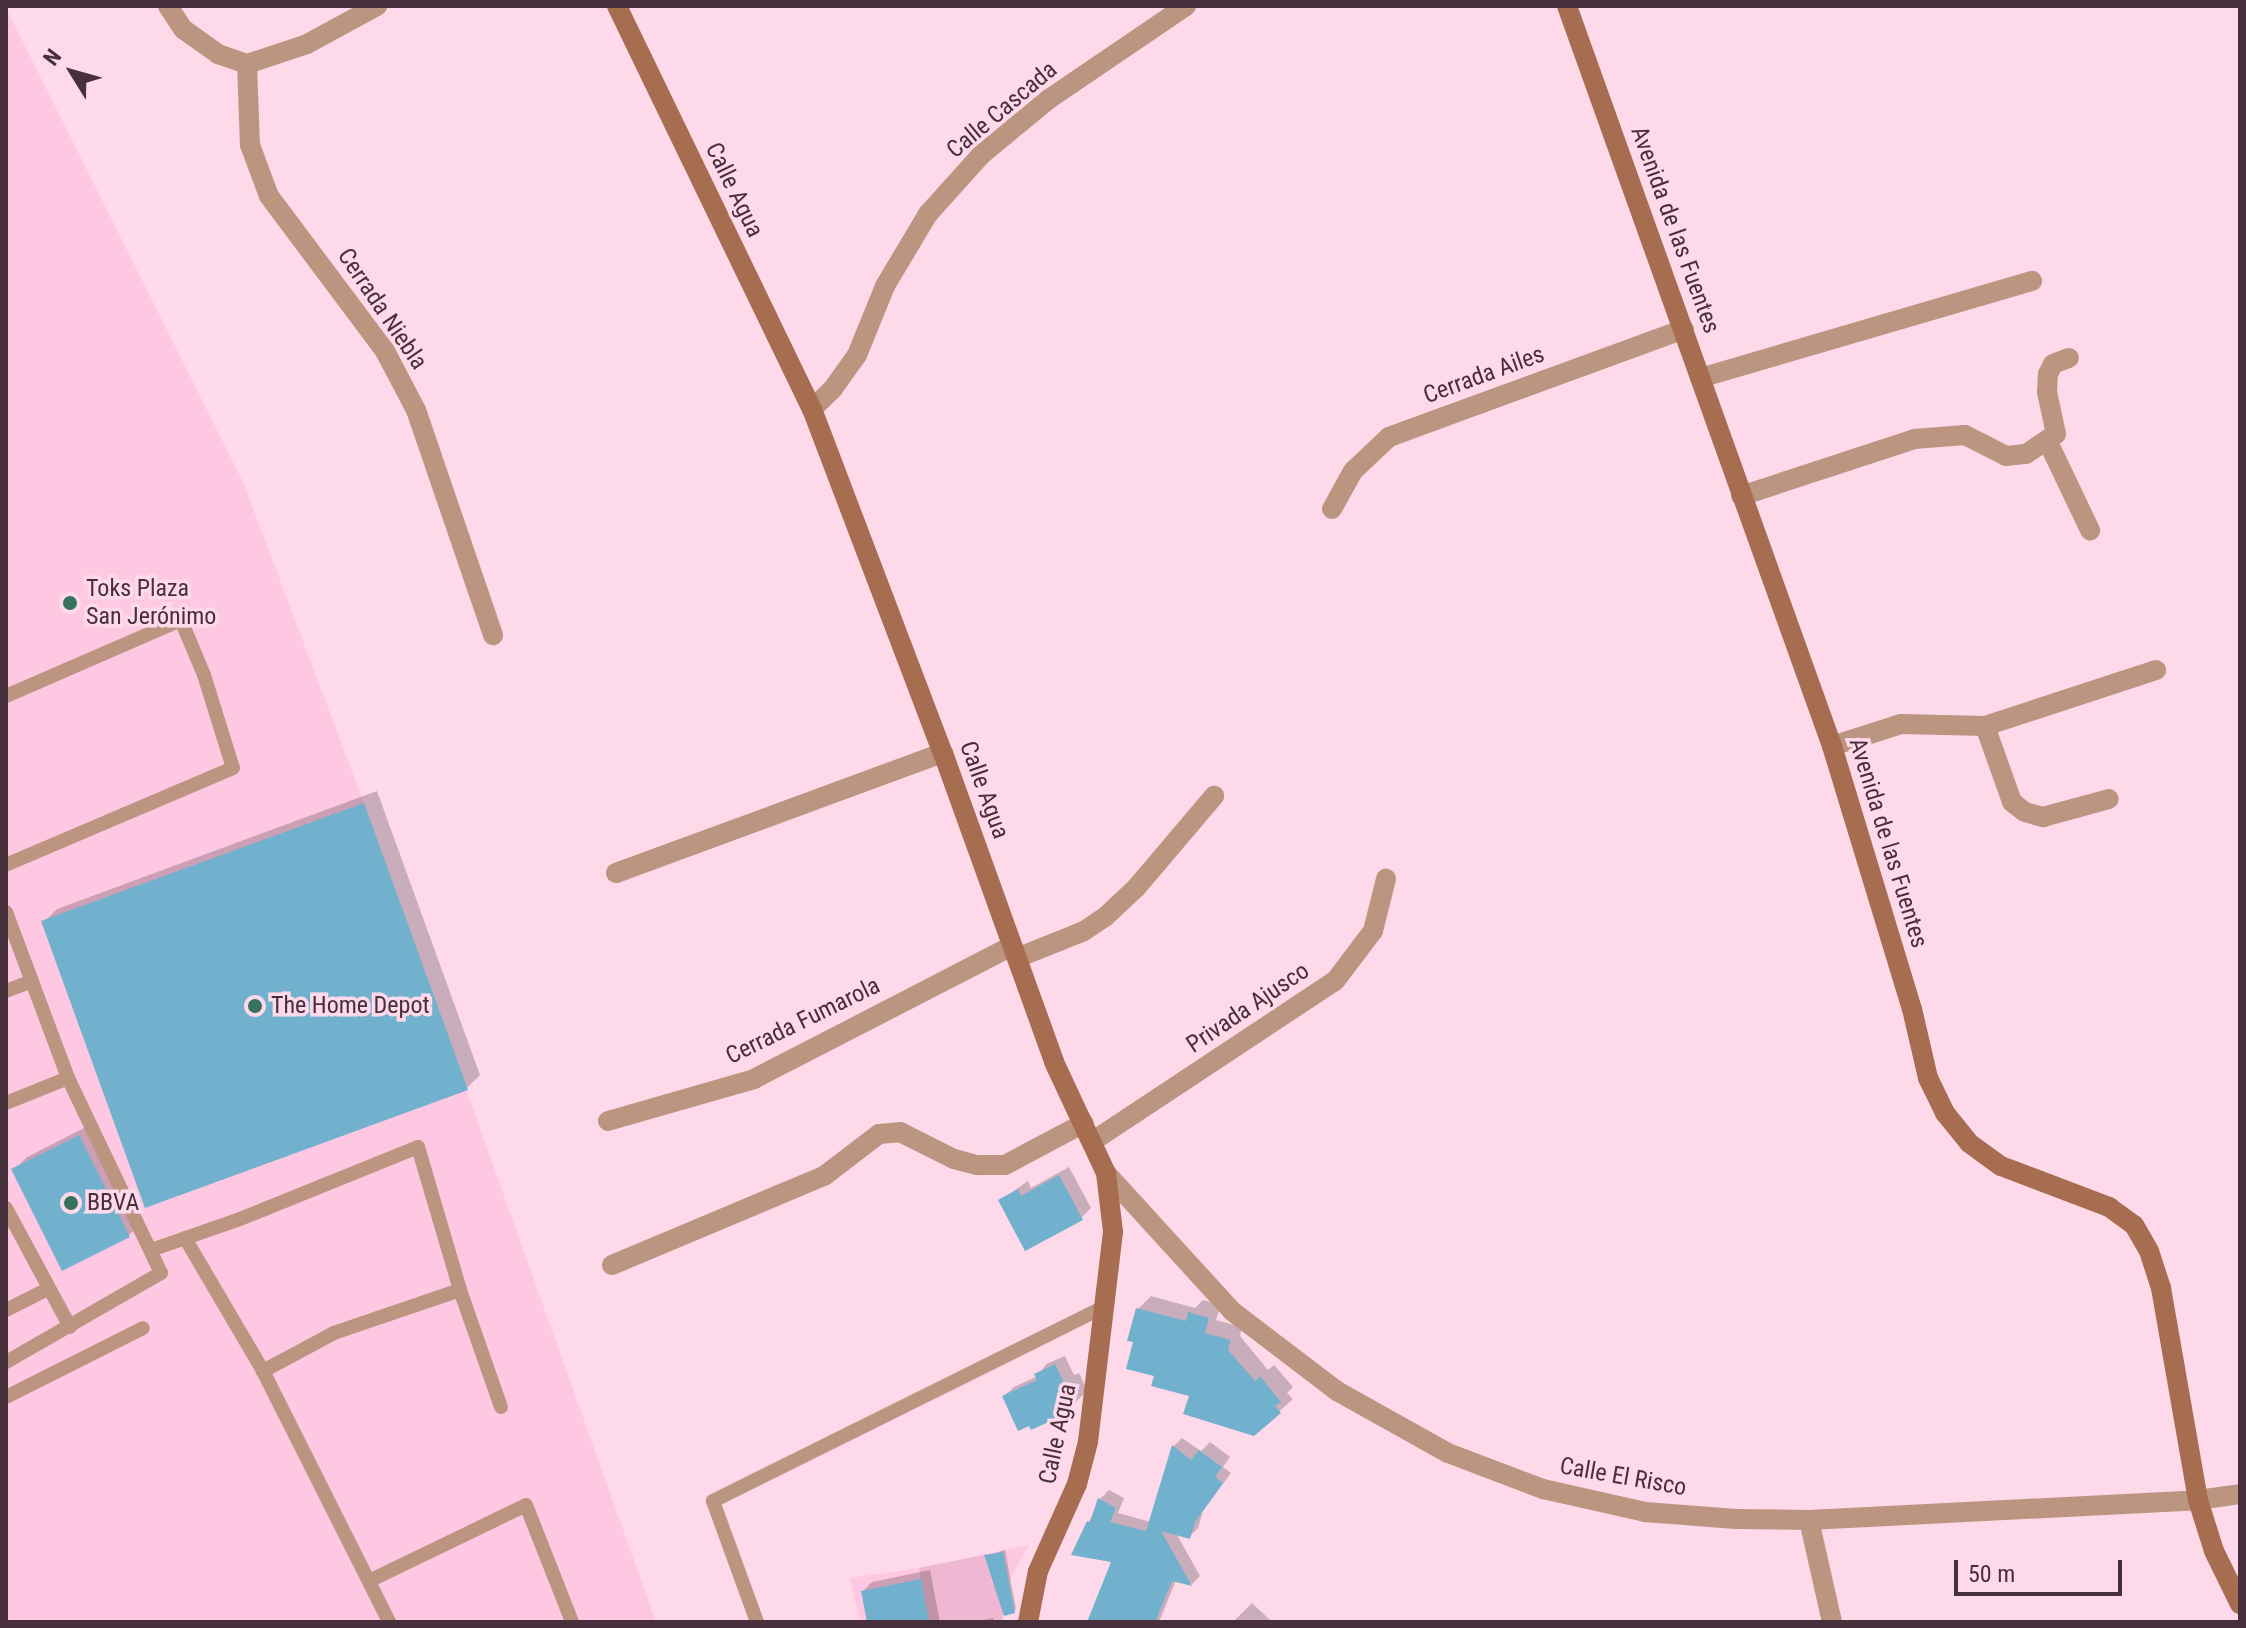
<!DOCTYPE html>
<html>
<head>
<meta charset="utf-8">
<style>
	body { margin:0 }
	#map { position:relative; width:2246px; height:1628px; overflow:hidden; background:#fdd9ea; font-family:"Roboto Condensed",sans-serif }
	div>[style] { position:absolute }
	.built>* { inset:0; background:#fec8e3 }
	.green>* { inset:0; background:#f0b7d3 }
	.shadow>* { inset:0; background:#0003 }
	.building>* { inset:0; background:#72b1ce }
	.lane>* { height:14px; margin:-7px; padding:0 7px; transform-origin:7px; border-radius:7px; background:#bc9581 }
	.street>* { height:20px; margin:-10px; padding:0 10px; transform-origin:10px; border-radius:10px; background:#bc9581 }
	.secondary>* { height:20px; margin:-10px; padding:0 10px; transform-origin:10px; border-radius:10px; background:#a66d51 }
	.dots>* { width:22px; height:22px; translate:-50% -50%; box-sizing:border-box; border:4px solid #fdd9ea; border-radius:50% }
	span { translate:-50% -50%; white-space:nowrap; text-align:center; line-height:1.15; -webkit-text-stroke:7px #fdd9ea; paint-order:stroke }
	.street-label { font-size:24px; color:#47303c }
	.poi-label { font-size:24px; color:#47303c }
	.left { translate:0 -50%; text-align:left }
	.frame { position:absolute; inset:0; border:8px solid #47303c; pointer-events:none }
	.north { position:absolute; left:32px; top:32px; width:80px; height:80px; -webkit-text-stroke:6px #fdd9ea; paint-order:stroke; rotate:307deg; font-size:22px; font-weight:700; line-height:32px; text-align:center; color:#47303c }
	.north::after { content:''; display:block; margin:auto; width:28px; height:36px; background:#47303c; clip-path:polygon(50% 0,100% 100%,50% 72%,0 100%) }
	.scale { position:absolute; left:1954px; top:1560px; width:168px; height:36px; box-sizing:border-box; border:4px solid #47303c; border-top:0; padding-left:10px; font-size:24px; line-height:28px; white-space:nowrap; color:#47303c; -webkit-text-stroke:6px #fdd9ea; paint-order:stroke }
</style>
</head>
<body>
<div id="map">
	<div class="built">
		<i style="clip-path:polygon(6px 8px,243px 482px,364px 803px,656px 1622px,6px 1622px)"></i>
		<i style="clip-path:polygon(1029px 1545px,1009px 1581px,1002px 1622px,860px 1622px,850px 1578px,919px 1568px)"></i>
	</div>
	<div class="green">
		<i style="clip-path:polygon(984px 1555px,993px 1585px,1009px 1581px,1002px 1622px,929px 1622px,919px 1568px)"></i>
	</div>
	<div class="shadow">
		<i style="clip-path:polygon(377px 791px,480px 1075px,467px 1088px,44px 922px,57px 909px)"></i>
		<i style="clip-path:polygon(92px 1124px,142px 1222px,129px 1235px,14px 1170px,27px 1157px)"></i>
		<i style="clip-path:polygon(1069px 1167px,1091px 1208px,1081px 1218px,1000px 1201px,1028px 1181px,1031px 1188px)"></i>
		<i style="clip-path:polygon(1151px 1296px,1195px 1308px,1203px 1300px,1221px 1305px,1216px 1320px,1242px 1327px,1240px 1336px,1268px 1370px,1274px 1365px,1293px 1387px,1287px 1393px,1293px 1399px,1253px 1434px,1157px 1374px,1135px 1341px,1138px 1309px)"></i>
		<i style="clip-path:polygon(1065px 1356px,1074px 1375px,1079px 1373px,1085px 1386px,1084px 1394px,1063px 1414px,1004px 1396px,1014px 1387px,1038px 1376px,1046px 1364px)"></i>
		<i style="clip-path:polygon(1182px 1438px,1201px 1451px,1210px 1442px,1230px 1457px,1223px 1467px,1231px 1473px,1203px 1511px,1198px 1528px,1189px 1537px,1176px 1533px,1200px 1576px,1192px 1584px,1176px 1580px,1159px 1622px,1089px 1622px,1114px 1561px,1089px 1522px,1100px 1499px,1109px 1490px,1124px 1498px,1118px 1513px,1151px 1522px,1174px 1446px)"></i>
		<i style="clip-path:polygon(1005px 1550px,1016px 1609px,1014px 1612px,986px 1556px)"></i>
		<i style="clip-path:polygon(930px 1570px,940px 1622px,870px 1622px,863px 1591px,872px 1582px)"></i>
		<i style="clip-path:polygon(1252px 1603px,1272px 1622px,1233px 1622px)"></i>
		<i style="clip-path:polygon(993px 1618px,994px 1622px,974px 1622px)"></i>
	</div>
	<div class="building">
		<i style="clip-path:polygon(364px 803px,468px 1090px,145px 1208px,41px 921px)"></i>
		<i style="clip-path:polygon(79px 1135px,130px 1237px,62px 1271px,11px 1169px)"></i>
		<i style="clip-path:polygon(1059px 1175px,1083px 1220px,1025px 1251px,998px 1200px,1018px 1189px,1021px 1196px)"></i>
		<i style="clip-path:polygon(1136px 1308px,1186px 1321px,1188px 1312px,1209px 1318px,1205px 1333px,1231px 1340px,1228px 1350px,1255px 1381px,1260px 1376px,1281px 1402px,1275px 1406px,1281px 1413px,1254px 1436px,1183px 1414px,1189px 1396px,1151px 1386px,1154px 1376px,1126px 1369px,1133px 1342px,1127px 1341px)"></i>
		<i style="clip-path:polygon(1055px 1364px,1064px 1383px,1069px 1381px,1077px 1397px,1075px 1405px,1062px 1411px,1064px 1415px,1031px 1430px,1029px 1426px,1018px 1431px,1002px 1396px,1037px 1380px,1034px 1374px)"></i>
		<i style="clip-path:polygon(1172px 1445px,1191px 1460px,1199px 1450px,1222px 1467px,1215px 1477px,1223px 1483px,1195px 1522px,1190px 1539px,1161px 1531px,1192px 1586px,1172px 1581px,1155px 1622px,1087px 1622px,1111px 1562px,1071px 1555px,1087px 1521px,1090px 1522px,1098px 1498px,1116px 1508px,1110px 1522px,1146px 1531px)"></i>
		<i style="clip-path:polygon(1003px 1552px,1015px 1613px,1004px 1616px,984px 1555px)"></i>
		<i style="clip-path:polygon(921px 1579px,929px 1622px,867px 1622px,861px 1591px)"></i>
	</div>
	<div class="lane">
		<i style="left:6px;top:696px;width:191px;rotate:-23.5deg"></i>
		<i style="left:181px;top:620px;width:60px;rotate:67.3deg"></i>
		<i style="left:204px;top:675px;width:97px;rotate:72.7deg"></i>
		<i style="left:233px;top:768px;width:247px;rotate:156.9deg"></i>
		<i style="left:6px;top:912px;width:177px;rotate:69.5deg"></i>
		<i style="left:68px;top:1078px;width:216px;rotate:64.5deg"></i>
		<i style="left:161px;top:1273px;width:179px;rotate:150.1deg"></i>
		<i style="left:6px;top:991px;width:28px;rotate:-21deg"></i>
		<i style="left:6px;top:1103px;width:67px;rotate:-22deg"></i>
		<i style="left:6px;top:1208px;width:135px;rotate:61.7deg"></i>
		<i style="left:185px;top:1238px;width:154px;rotate:59.6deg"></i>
		<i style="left:263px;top:1371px;width:281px;rotate:63.3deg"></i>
		<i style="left:151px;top:1250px;width:94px;rotate:-19.2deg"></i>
		<i style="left:240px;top:1219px;width:192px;rotate:-22deg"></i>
		<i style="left:418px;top:1147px;width:149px;rotate:73.6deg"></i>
		<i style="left:460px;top:1290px;width:133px;rotate:161.2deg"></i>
		<i style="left:334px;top:1333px;width:81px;rotate:151.8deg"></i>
		<i style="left:460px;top:1290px;width:124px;rotate:70.7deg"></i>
		<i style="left:6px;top:1310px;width:47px;rotate:-26.6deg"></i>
		<i style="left:6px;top:1397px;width:153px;rotate:-26.7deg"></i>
		<i style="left:369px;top:1581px;width:174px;rotate:-25.8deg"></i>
		<i style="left:526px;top:1505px;width:126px;rotate:68.5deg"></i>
		<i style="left:757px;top:1622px;width:129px;rotate:-110deg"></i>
		<i style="left:713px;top:1501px;width:439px;rotate:-26.4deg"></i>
	</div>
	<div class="street">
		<i style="left:168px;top:6px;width:27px;rotate:57deg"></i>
		<i style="left:183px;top:29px;width:43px;rotate:35.5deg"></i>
		<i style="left:218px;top:54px;width:31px;rotate:19deg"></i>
		<i style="left:247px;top:64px;width:63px;rotate:-18.4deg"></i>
		<i style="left:307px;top:44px;width:80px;rotate:-28.5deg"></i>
		<i style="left:247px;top:64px;width:81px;rotate:87.9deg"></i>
		<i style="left:250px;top:145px;width:54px;rotate:69.6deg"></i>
		<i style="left:269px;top:196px;width:194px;rotate:53.2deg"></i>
		<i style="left:385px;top:351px;width:67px;rotate:62.3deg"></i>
		<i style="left:416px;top:410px;width:238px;rotate:71.1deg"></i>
		<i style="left:1700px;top:378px;width:346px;rotate:-16.3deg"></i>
		<i style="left:812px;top:409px;width:28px;rotate:-44deg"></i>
		<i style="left:832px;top:390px;width:43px;rotate:-54.5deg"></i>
		<i style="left:857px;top:355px;width:74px;rotate:-67.9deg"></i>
		<i style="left:885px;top:286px;width:84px;rotate:-59.2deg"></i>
		<i style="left:928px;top:214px;width:79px;rotate:-48.1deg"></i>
		<i style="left:981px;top:155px;width:88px;rotate:-39.5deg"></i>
		<i style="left:1049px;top:99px;width:166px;rotate:-34.2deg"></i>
		<i style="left:2048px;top:442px;width:98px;rotate:64.5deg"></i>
		<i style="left:1741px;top:496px;width:182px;rotate:-18.2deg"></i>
		<i style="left:1914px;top:439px;width:51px;rotate:-4.5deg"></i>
		<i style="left:1965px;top:435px;width:46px;rotate:27.1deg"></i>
		<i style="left:2006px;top:456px;width:20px;rotate:-6deg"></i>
		<i style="left:2026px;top:454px;width:36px;rotate:-34deg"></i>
		<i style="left:2056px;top:434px;width:43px;rotate:-102.1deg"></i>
		<i style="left:2047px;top:392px;width:18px;rotate:-87deg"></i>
		<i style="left:2048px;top:374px;width:11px;rotate:-63deg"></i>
		<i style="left:2053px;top:364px;width:17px;rotate:-21deg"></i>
		<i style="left:1332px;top:509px;width:43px;rotate:-61.1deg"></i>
		<i style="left:1353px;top:471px;width:50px;rotate:-43.4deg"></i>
		<i style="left:1389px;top:437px;width:314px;rotate:-20.1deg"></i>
		<i style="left:1985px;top:726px;width:81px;rotate:70.4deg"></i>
		<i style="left:2012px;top:802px;width:16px;rotate:38deg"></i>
		<i style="left:2025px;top:812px;width:19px;rotate:16deg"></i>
		<i style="left:2043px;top:817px;width:68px;rotate:-15.3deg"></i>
		<i style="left:1832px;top:746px;width:72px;rotate:-17.7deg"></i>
		<i style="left:1901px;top:724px;width:84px;rotate:1.4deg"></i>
		<i style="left:1985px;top:726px;width:180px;rotate:-18.1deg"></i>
		<i style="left:616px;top:873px;width:348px;rotate:-20.2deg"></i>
		<i style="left:1017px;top:958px;width:72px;rotate:-21.9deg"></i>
		<i style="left:1084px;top:931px;width:25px;rotate:-34deg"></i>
		<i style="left:1105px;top:917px;width:42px;rotate:-43.1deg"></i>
		<i style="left:1136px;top:888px;width:121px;rotate:-49.7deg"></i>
		<i style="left:608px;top:1121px;width:152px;rotate:-16deg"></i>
		<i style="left:754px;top:1079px;width:290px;rotate:-27.3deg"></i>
		<i style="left:1093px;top:1141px;width:290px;rotate:-33.5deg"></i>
		<i style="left:1335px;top:981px;width:63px;rotate:-52.8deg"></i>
		<i style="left:1373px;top:931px;width:54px;rotate:-76deg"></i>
		<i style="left:1106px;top:1173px;width:187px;rotate:47.6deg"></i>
		<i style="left:1232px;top:1311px;width:132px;rotate:37.3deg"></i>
		<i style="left:1337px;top:1391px;width:127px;rotate:29.2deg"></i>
		<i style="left:1448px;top:1453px;width:102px;rotate:20.8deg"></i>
		<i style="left:1543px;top:1489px;width:105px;rotate:12.7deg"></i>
		<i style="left:1645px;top:1512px;width:91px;rotate:4.4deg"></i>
		<i style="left:1736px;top:1519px;width:73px;rotate:0.8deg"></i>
		<i style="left:1809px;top:1520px;width:390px;rotate:-2.9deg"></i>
		<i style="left:2198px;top:1500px;width:42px;rotate:-8.1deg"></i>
		<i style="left:612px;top:1265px;width:230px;rotate:-22.8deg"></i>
		<i style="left:824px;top:1176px;width:69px;rotate:-37.4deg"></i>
		<i style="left:879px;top:1134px;width:21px;rotate:-5deg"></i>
		<i style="left:900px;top:1132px;width:60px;rotate:26.6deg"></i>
		<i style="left:954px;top:1159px;width:24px;rotate:15deg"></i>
		<i style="left:977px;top:1165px;width:28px"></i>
		<i style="left:1005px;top:1165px;width:89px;rotate:-28deg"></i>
		<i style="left:1809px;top:1520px;width:105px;rotate:77.3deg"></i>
	</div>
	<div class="secondary">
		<i style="left:617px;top:6px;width:448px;rotate:64.2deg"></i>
		<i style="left:812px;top:409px;width:368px;rotate:69.2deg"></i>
		<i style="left:943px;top:753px;width:328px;rotate:70.2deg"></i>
		<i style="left:1054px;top:1062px;width:123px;rotate:64.9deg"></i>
		<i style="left:1106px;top:1173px;width:59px;rotate:83.2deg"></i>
		<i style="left:1113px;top:1232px;width:211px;rotate:96.8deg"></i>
		<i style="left:1088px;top:1442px;width:43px;rotate:104.7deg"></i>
		<i style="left:1077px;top:1484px;width:95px;rotate:114.1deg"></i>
		<i style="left:1038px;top:1571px;width:52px;rotate:101.1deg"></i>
		<i style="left:1567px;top:6px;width:786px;rotate:70.3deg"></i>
		<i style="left:1832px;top:746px;width:275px;rotate:73.1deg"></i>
		<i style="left:1912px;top:1009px;width:71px;rotate:76.9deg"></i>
		<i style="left:1928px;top:1078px;width:39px;rotate:64deg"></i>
		<i style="left:1945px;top:1113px;width:38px;rotate:51deg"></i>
		<i style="left:1969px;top:1143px;width:39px;rotate:36deg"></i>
		<i style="left:2001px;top:1166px;width:116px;rotate:20.8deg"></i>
		<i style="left:2109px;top:1207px;width:31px;rotate:36deg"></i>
		<i style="left:2134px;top:1225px;width:30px;rotate:60deg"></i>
		<i style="left:2149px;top:1251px;width:39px;rotate:72deg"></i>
		<i style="left:2161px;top:1288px;width:215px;rotate:80.1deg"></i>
		<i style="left:2198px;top:1500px;width:53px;rotate:72.6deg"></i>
		<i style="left:2214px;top:1551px;width:59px;rotate:63.9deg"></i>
	</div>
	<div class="dots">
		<i style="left:70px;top:603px;background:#36725c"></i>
		<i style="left:255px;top:1006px;background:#36725c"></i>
		<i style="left:71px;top:1203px;background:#36725c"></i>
	</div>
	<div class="street-label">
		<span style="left:1002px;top:110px;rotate:-40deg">Calle Cascada</span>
		<span style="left:734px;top:190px;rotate:64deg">Calle Agua</span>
		<span style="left:1675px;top:230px;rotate:70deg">Avenida de las Fuentes</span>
		<span style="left:382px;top:309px;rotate:56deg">Cerrada Niebla</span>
		<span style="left:1484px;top:375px;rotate:-20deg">Cerrada Ailes</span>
		<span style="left:984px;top:790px;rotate:70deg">Calle Agua</span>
		<span style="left:1888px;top:843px;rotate:73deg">Avenida de las Fuentes</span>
		<span style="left:1248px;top:1008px;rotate:-34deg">Privada Ajusco</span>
		<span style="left:803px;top:1021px;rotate:-26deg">Cerrada Fumarola</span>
		<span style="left:1058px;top:1434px;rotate:-78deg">Calle Agua</span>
		<span style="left:1623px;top:1477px;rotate:10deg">Calle El Risco</span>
	</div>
	<div class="poi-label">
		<span class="left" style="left:86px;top:603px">Toks Plaza<br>San Jerónimo</span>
		<span class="left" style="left:271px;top:1006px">The Home Depot</span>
		<span class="left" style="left:87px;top:1203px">BBVA</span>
	</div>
	<div class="frame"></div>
	<div class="north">N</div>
	<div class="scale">50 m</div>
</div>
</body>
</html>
